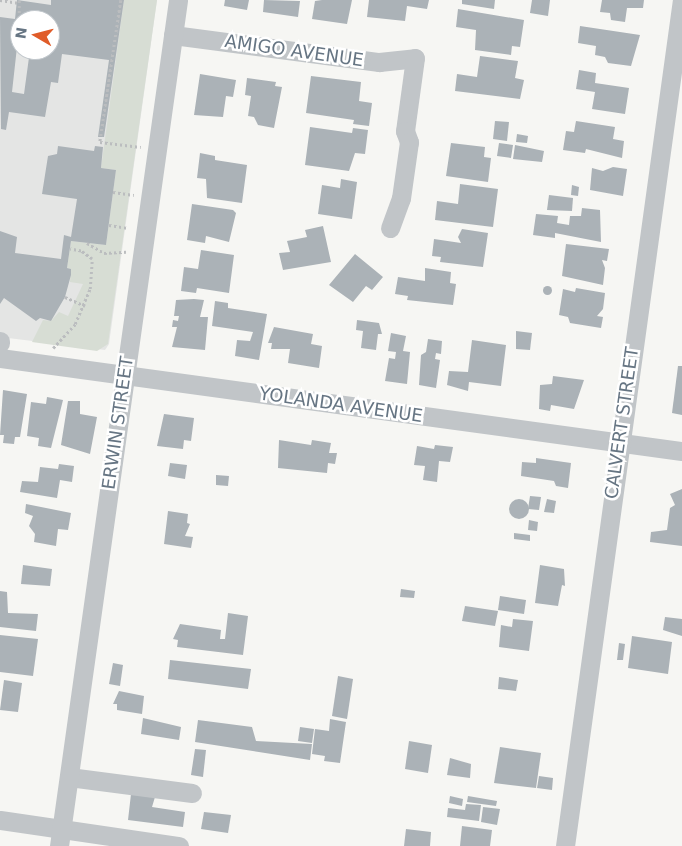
<!DOCTYPE html>
<html>
<head>
<meta charset="utf-8">
<style>
	body { margin:0 }
	#map { position:relative; width:682px; height:846px; overflow:hidden; background:#f6f6f3; font-family:"DejaVu Sans",sans-serif }
	div>[style] { position:absolute }
	.built>* { inset:0; background:#e4e5e4 }
	.green>* { inset:0; background:#d7ddd4 }
	.building>* { inset:0; background:#abb2b7 }
	.round { border-radius:50% }
	.path>* { height:2.5px; margin-top:-1.25px; transform-origin:0; background:repeating-linear-gradient(90deg,#bbbdbf 0 2.5px,transparent 0 5px) }
	.minor>* { height:19px; margin:-9.5px; padding:0 9.5px; transform-origin:9.5px; border-radius:9.5px; background:#c1c5c8 }
	span { translate:-50% -50%; white-space:nowrap; text-align:center; line-height:1.15; -webkit-text-stroke:5px #fff; paint-order:stroke }
	.street-label { font-size:18px; color:#667583 }
	.north { position:absolute; left:10px; top:10px; width:50px; height:50px; box-sizing:border-box; background:#fff; border:1px solid #c2c8cd; border-radius:50%; rotate:278deg; font-size:14px; font-weight:700; line-height:20px; text-align:center; color:#667583 }
	.north::after { content:''; display:block; margin:auto; width:18px; height:22px; background:#e05c29; clip-path:polygon(50% 0,100% 100%,50% 72%,0 100%) }
</style>
</head>
<body>
<div id="map">
	<div class="built">
		<i style="clip-path:polygon(evenodd,0 0,157px 0,109px 344px,105px 350px,0 337px,0 0,20px 20px,50px 20px,50px 50px,20px 50px,20px 20px)"></i>
	</div>
	<div class="green">
		<i style="clip-path:polygon(124px 0,157px 0,108px 344px,97px 351px,32px 342px,43px 320px,51px 321px,59px 312px,68px 316px,83px 284px,70px 282px,71px 269px,67px 268px,71px 241px,106px 245px,116px 170px,101px 168px)"></i>
	</div>
	<div class="building">
		<i style="clip-path:polygon(evenodd,17px 0,51px 5px,51px 0,124px 0,104px 137px,98px 137px,109px 60px,62px 54px,58px 83px,51px 82px,45px 117px,9px 112px,6px 130px,1px 129px,0 17px,15px 19px,17px 0,20px 20px,50px 20px,50px 50px,30px 50px,24px 94px,12px 92px,20px 20px)"></i>
		<i style="clip-path:polygon(225px 0,249px 0,247px 10px,224px 6px)"></i>
		<i style="clip-path:polygon(264px 0,300px 1px,298px 17px,263px 12px)"></i>
		<i style="clip-path:polygon(322px 0,352px 0,347px 24px,312px 19px,315px 1px)"></i>
		<i style="clip-path:polygon(369px 0,429px 0,427px 9px,407px 6px,405px 21px,367px 17px)"></i>
		<i style="clip-path:polygon(462px 0,495px 0,494px 9px,462px 4px)"></i>
		<i style="clip-path:polygon(532px 0,550px 0,548px 16px,530px 13px)"></i>
		<i style="clip-path:polygon(602px 0,644px 0,643px 8px,627px 8px,625px 22px,611px 20px,610px 13px,600px 12px)"></i>
		<i style="clip-path:polygon(458px 9px,524px 20px,520px 47px,512px 46px,511px 55px,475px 50px,476px 30px,456px 27px)"></i>
		<i style="clip-path:polygon(580px 26px,640px 35px,631px 66px,608px 63px,605px 57px,595px 55px,596px 46px,578px 43px)"></i>
		<i style="clip-path:polygon(480px 56px,518px 61px,515px 78px,524px 80px,520px 99px,455px 91px,457px 74px,477px 77px)"></i>
		<i style="clip-path:polygon(579px 70px,596px 73px,595px 83px,629px 88px,625px 114px,592px 109px,595px 92px,576px 89px)"></i>
		<i style="clip-path:polygon(200px 74px,236px 80px,233px 97px,226px 96px,223px 117px,194px 115px)"></i>
		<i style="clip-path:polygon(311px 76px,361px 82px,359px 101px,372px 103px,369px 126px,353px 124px,354px 120px,306px 113px)"></i>
		<i style="clip-path:polygon(247px 78px,276px 82px,275px 86px,282px 87px,274px 128px,258px 125px,254px 117px,248px 116px,251px 96px,245px 95px)"></i>
		<i style="clip-path:polygon(495px 121px,509px 122px,507px 141px,493px 139px)"></i>
		<i style="clip-path:polygon(576px 121px,615px 127px,613px 139px,624px 141px,622px 158px,586px 149px,585px 153px,563px 150px,566px 131px,574px 132px)"></i>
		<i style="clip-path:polygon(310px 127px,352px 133px,353px 128px,368px 130px,365px 154px,355px 153px,349px 171px,305px 165px)"></i>
		<i style="clip-path:polygon(517px 134px,528px 136px,527px 143px,516px 142px)"></i>
		<i style="clip-path:polygon(451px 143px,485px 147px,484px 157px,491px 158px,488px 182px,446px 176px)"></i>
		<i style="clip-path:polygon(499px 143px,513px 145px,511px 158px,497px 156px)"></i>
		<i style="clip-path:polygon(515px 145px,544px 151px,542px 162px,513px 159px)"></i>
		<i style="clip-path:polygon(58px 146px,94px 151px,95px 146px,103px 147px,101px 168px,116px 170px,106px 245px,71px 241px,67px 268px,71px 269px,71px 275px,65px 297px,51px 321px,40px 318px,36px 321px,4px 298px,0 304px,0 231px,17px 237px,15px 253px,61px 259px,64px 235px,71px 237px,77px 199px,42px 194px,48px 156px,57px 154px)"></i>
		<i style="clip-path:polygon(200px 153px,215px 156px,215px 160px,247px 165px,242px 203px,207px 198px,206px 179px,197px 178px)"></i>
		<i style="clip-path:polygon(613px 167px,627px 169px,623px 196px,590px 190px,592px 168px,603px 171px)"></i>
		<i style="clip-path:polygon(341px 179px,357px 182px,352px 219px,318px 214px,322px 185px,340px 188px)"></i>
		<i style="clip-path:polygon(460px 184px,498px 189px,493px 227px,435px 220px,437px 201px,458px 204px)"></i>
		<i style="clip-path:polygon(572px 185px,579px 187px,578px 196px,571px 195px)"></i>
		<i style="clip-path:polygon(549px 195px,573px 198px,572px 211px,547px 210px)"></i>
		<i style="clip-path:polygon(192px 204px,233px 210px,236px 213px,229px 242px,206px 236px,205px 243px,187px 240px)"></i>
		<i style="clip-path:polygon(582px 208px,600px 210px,601px 242px,555px 233px,555px 238px,533px 235px,536px 214px,558px 216px,557px 223px,569px 225px,570px 216px,581px 216px)"></i>
		<i style="clip-path:polygon(323px 226px,331px 262px,283px 270px,279px 253px,290px 252px,287px 241px,307px 237px,305px 230px)"></i>
		<i style="clip-path:polygon(462px 229px,488px 233px,483px 267px,440px 262px,441px 257px,432px 256px,434px 239px,461px 243px,458px 237px)"></i>
		<i style="clip-path:polygon(566px 244px,609px 249px,607px 261px,602px 260px,605px 268px,603px 285px,562px 276px)"></i>
		<i style="clip-path:polygon(201px 250px,234px 255px,229px 293px,197px 288px,196px 293px,181px 291px,184px 267px,198px 269px)"></i>
		<i style="clip-path:polygon(355px 254px,383px 277px,372px 290px,366px 286px,353px 302px,329px 285px)"></i>
		<i style="clip-path:polygon(425px 268px,451px 272px,450px 283px,456px 284px,453px 305px,407px 300px,408px 296px,395px 294px,398px 277px,425px 281px)"></i>
		<i class="round" style="left:542.5px;top:285.5px;width:9px;height:9px"></i>
		<i style="clip-path:polygon(576px 288px,605px 293px,603px 309px,597px 316px,603px 317px,601px 328px,570px 323px,568px 317px,559px 315px,563px 289px,575px 292px)"></i>
		<i style="clip-path:polygon(194px 299px,204px 300px,200px 317px,208px 317px,205px 350px,172px 347px,177px 327px,172px 327px,173px 320px,178px 321px,179px 316px,174px 316px,176px 300px)"></i>
		<i style="clip-path:polygon(215px 301px,228px 303px,228px 308px,267px 314px,259px 360px,235px 356px,237px 340px,250px 341px,253px 332px,212px 326px)"></i>
		<i style="clip-path:polygon(357px 320px,379px 323px,382px 334px,378px 334px,376px 350px,361px 348px,363px 331px,356px 330px)"></i>
		<i style="clip-path:polygon(274px 327px,313px 334px,311px 344px,322px 346px,319px 368px,288px 363px,290px 349px,271px 349px,272px 343px,268px 343px)"></i>
		<i style="clip-path:polygon(516px 331px,532px 333px,530px 350px,516px 349px)"></i>
		<i style="clip-path:polygon(391px 333px,406px 336px,403px 351px,410px 352px,407px 384px,385px 381px,389px 358px,395px 359px,396px 352px,388px 351px)"></i>
		<i style="clip-path:polygon(428px 339px,442px 341px,441px 354px,436px 353px,435px 359px,440px 360px,436px 388px,419px 385px,421px 355px,426px 352px)"></i>
		<i style="clip-path:polygon(472px 340px,506px 345px,501px 386px,469px 382px,468px 391px,447px 385px,449px 371px,468px 372px)"></i>
		<i style="clip-path:polygon(678px 366px,682px 366px,682px 415px,672px 413px)"></i>
		<i style="clip-path:polygon(553px 376px,584px 380px,574px 409px,551px 405px,550px 411px,539px 409px,540px 385px,552px 384px)"></i>
		<i style="clip-path:polygon(3px 390px,27px 394px,20px 437px,15px 437px,14px 444px,3px 443px,4px 435px,0 435px)"></i>
		<i style="clip-path:polygon(47px 397px,63px 400px,51px 448px,38px 446px,39px 438px,27px 436px,31px 402px,46px 404px)"></i>
		<i style="clip-path:polygon(68px 401px,80px 401px,80px 414px,97px 417px,90px 454px,61px 445px)"></i>
		<i style="clip-path:polygon(164px 414px,194px 418px,191px 441px,184px 440px,183px 449px,157px 446px)"></i>
		<i style="clip-path:polygon(279px 440px,311px 445px,312px 440px,331px 443px,329px 453px,337px 453px,335px 464px,328px 463px,327px 473px,278px 468px)"></i>
		<i style="clip-path:polygon(435px 445px,453px 447px,450px 462px,439px 461px,437px 482px,423px 480px,425px 466px,414px 465px,417px 446px,434px 449px)"></i>
		<i style="clip-path:polygon(536px 458px,571px 463px,568px 488px,556px 486px,554px 481px,521px 476px,522px 462px,536px 463px)"></i>
		<i style="clip-path:polygon(170px 463px,187px 465px,185px 479px,168px 476px)"></i>
		<i style="clip-path:polygon(59px 464px,74px 466px,72px 482px,60px 480px,57px 498px,20px 492px,22px 481px,38px 482px,40px 467px,58px 469px)"></i>
		<i style="clip-path:polygon(216px 475px,229px 476px,228px 486px,216px 485px)"></i>
		<i style="clip-path:polygon(682px 489px,682px 546px,650px 542px,651px 532px,667px 530px,670px 508px,675px 505px,670px 494px)"></i>
		<i style="clip-path:polygon(530px 496px,541px 497px,539px 510px,528px 509px)"></i>
		<i class="round" style="left:509px;top:499px;width:20px;height:20px"></i>
		<i style="clip-path:polygon(547px 499px,556px 501px,554px 513px,544px 512px)"></i>
		<i style="clip-path:polygon(26px 504px,71px 513px,68px 530px,58px 529px,56px 546px,34px 542px,35px 534px,29px 526px,33px 516px,25px 513px)"></i>
		<i style="clip-path:polygon(168px 511px,188px 514px,187px 523px,190px 524px,185px 536px,193px 537px,191px 548px,164px 544px)"></i>
		<i style="clip-path:polygon(529px 520px,538px 522px,537px 531px,528px 530px)"></i>
		<i style="clip-path:polygon(514px 533px,530px 535px,530px 541px,514px 539px)"></i>
		<i style="clip-path:polygon(23px 565px,52px 569px,50px 586px,21px 584px)"></i>
		<i style="clip-path:polygon(540px 565px,564px 569px,565px 586px,562px 585px,558px 606px,535px 603px)"></i>
		<i style="clip-path:polygon(401px 589px,415px 591px,414px 598px,400px 597px)"></i>
		<i style="clip-path:polygon(0 591px,7px 592px,8px 613px,38px 614px,36px 631px,0 627px)"></i>
		<i style="clip-path:polygon(500px 596px,526px 600px,524px 614px,498px 610px)"></i>
		<i style="clip-path:polygon(465px 606px,498px 611px,495px 626px,462px 621px)"></i>
		<i style="clip-path:polygon(228px 613px,248px 616px,243px 655px,177px 647px,178px 640px,173px 639px,180px 624px,221px 630px,220px 639px,225px 639px)"></i>
		<i style="clip-path:polygon(665px 617px,682px 619px,682px 636px,663px 630px)"></i>
		<i style="clip-path:polygon(513px 619px,533px 621px,529px 651px,499px 647px,501px 625px,512px 627px)"></i>
		<i style="clip-path:polygon(0 635px,38px 639px,33px 676px,0 672px)"></i>
		<i style="clip-path:polygon(632px 636px,672px 642px,668px 674px,628px 668px)"></i>
		<i style="clip-path:polygon(619px 643px,625px 644px,623px 660px,617px 660px)"></i>
		<i style="clip-path:polygon(170px 660px,251px 669px,248px 689px,168px 679px)"></i>
		<i style="clip-path:polygon(113px 663px,123px 665px,120px 686px,109px 684px)"></i>
		<i style="clip-path:polygon(338px 676px,353px 679px,347px 719px,332px 716px)"></i>
		<i style="clip-path:polygon(499px 677px,518px 680px,516px 691px,498px 689px)"></i>
		<i style="clip-path:polygon(4px 680px,22px 683px,18px 712px,0 710px)"></i>
		<i style="clip-path:polygon(119px 691px,144px 696px,142px 714px,117px 710px,117px 704px,113px 704px)"></i>
		<i style="clip-path:polygon(143px 718px,181px 727px,179px 740px,141px 734px)"></i>
		<i style="clip-path:polygon(330px 719px,346px 722px,340px 763px,324px 761px,325px 756px,312px 754px,315px 729px,329px 731px)"></i>
		<i style="clip-path:polygon(198px 720px,252px 727px,256px 741px,312px 744px,310px 760px,195px 742px)"></i>
		<i style="clip-path:polygon(300px 727px,314px 729px,312px 743px,298px 741px)"></i>
		<i style="clip-path:polygon(409px 741px,432px 745px,428px 773px,405px 769px)"></i>
		<i style="clip-path:polygon(500px 747px,541px 753px,536px 788px,494px 783px)"></i>
		<i style="clip-path:polygon(195px 749px,206px 750px,203px 777px,191px 775px)"></i>
		<i style="clip-path:polygon(450px 758px,471px 764px,470px 778px,447px 775px)"></i>
		<i style="clip-path:polygon(539px 776px,553px 778px,552px 790px,537px 788px)"></i>
		<i style="clip-path:polygon(131px 794px,155px 797px,152px 807px,185px 812px,183px 827px,128px 820px)"></i>
		<i style="clip-path:polygon(450px 796px,463px 799px,462px 806px,449px 803px)"></i>
		<i style="clip-path:polygon(468px 796px,497px 801px,496px 806px,467px 802px)"></i>
		<i style="clip-path:polygon(466px 804px,481px 805px,479px 821px,447px 817px,448px 808px,465px 810px)"></i>
		<i style="clip-path:polygon(483px 807px,500px 809px,497px 825px,481px 822px)"></i>
		<i style="clip-path:polygon(204px 812px,231px 815px,228px 833px,201px 829px)"></i>
		<i style="clip-path:polygon(462px 826px,492px 830px,490px 846px,460px 846px)"></i>
		<i style="clip-path:polygon(406px 829px,431px 832px,430px 846px,404px 846px)"></i>
	</div>
	<div class="path">
		<i style="left:0;top:0;width:19px;rotate:9deg"></i>
		<i style="left:121px;top:0;width:144px;rotate:98.4deg"></i>
		<i style="left:100px;top:142px;width:41px;rotate:7deg"></i>
		<i style="left:19px;top:23px;width:23px;rotate:-90deg"></i>
		<i style="left:113px;top:192px;width:21px;rotate:8deg"></i>
		<i style="left:109px;top:225px;width:20px;rotate:9deg"></i>
		<i style="left:87px;top:243px;width:20px;rotate:30deg"></i>
		<i style="left:104px;top:253px;width:22px;rotate:-3deg"></i>
		<i style="left:65px;top:297px;width:22px;rotate:24deg"></i>
		<i style="left:53px;top:348px;width:33px;rotate:-47deg"></i>
		<i style="left:75px;top:324px;width:38px;rotate:-67deg"></i>
		<i style="left:90px;top:289px;width:30px;rotate:-86deg"></i>
		<i style="left:92px;top:259px;width:14px;rotate:-144deg"></i>
		<i style="left:81px;top:251px;width:11px;rotate:-170deg"></i>
	</div>
	<div class="minor">
		<i style="left:173px;top:35px;width:208px;rotate:7.5deg"></i>
		<i style="left:379px;top:62px;width:36px;rotate:-6deg"></i>
		<i style="left:415px;top:58px;width:74px;rotate:97.8deg"></i>
		<i style="left:405px;top:131px;width:12px;rotate:70deg"></i>
		<i style="left:409px;top:142px;width:57px;rotate:98.1deg"></i>
		<i style="left:401px;top:198px;width:32px;rotate:110deg"></i>
		<i style="left:0;top:341px;width:2px;rotate:90deg"></i>
		<i style="left:0;top:358px;width:688px;rotate:7.77deg"></i>
		<i style="left:69px;top:777px;width:124px;rotate:7.4deg"></i>
		<i style="left:0;top:820px;width:181px;rotate:8.3deg"></i>
		<i style="left:59px;top:846px;width:854px;rotate:-81.99deg"></i>
		<i style="left:565px;top:846px;width:854px;rotate:-82.13deg"></i>
	</div>
	<div class="street-label">
		<span style="left:294px;top:51px;rotate:8deg">AMIGO AVENUE</span>
		<span style="left:341px;top:405px;rotate:8deg">YOLANDA AVENUE</span>
		<span style="left:118px;top:423px;rotate:-82deg">ERWIN STREET</span>
		<span style="left:622px;top:423px;rotate:-82deg">CALVERT STREET</span>
	</div>
	<div class="north">N</div>
</div>
</body>
</html>
